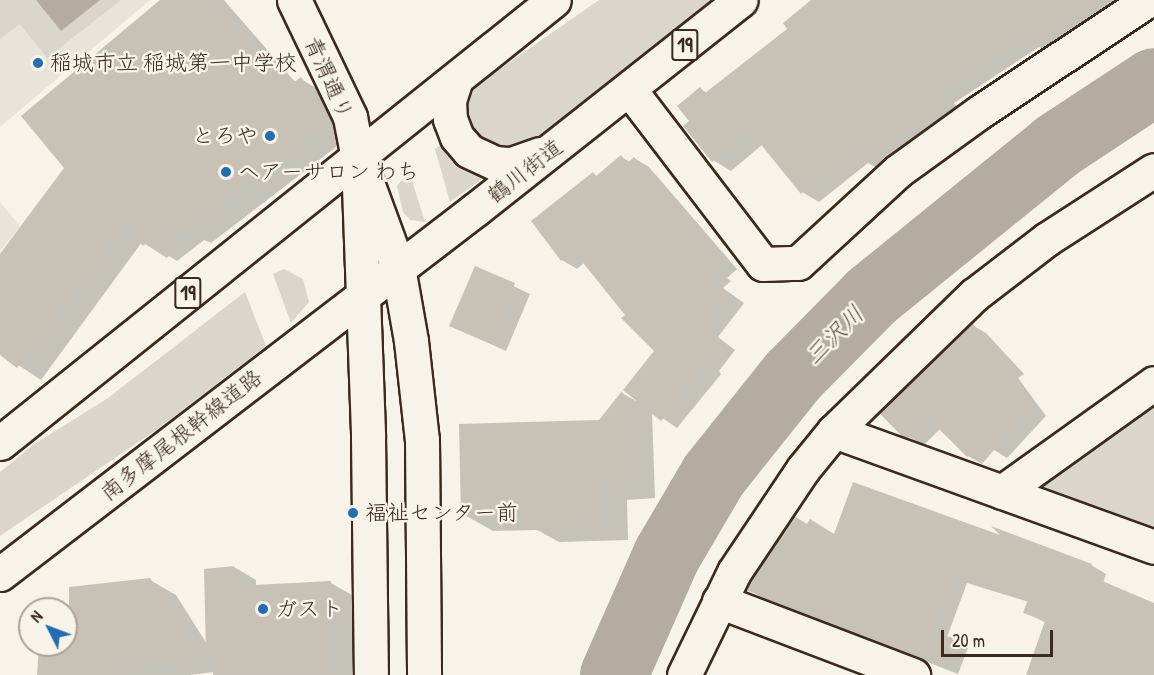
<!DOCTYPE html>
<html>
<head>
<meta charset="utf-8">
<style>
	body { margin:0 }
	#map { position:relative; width:1154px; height:675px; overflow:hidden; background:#f7f3e8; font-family:"Patrick Hand","Klee One",sans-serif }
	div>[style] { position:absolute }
	.built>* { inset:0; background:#e9e4d9 }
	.green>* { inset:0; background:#dbd6cb }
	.water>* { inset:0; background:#b4aca0 }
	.shadow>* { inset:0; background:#0003 }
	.river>* { height:68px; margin:-34px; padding:0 34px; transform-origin:34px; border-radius:34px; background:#b4aca0 }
	.building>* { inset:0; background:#c8c1b6 }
	.roads { filter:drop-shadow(2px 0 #3b2a1e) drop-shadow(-2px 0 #3b2a1e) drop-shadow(0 2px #3b2a1e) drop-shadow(0 -2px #3b2a1e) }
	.minor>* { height:33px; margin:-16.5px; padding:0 16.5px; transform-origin:16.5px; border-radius:16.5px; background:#f7f3e8 }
	.major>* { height:33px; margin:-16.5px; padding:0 16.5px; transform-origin:16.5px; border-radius:16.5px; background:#f7f3e8 }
	.dots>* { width:16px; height:16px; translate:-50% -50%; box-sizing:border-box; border:3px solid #f7f3e8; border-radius:50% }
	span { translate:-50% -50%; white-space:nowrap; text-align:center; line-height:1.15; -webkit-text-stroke:5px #f7f3e8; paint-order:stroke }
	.shield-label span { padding:2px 4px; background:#f7f3e8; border:2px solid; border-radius:4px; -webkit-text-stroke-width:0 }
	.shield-label { font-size:21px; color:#3b2a1e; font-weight:700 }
	.poi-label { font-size:22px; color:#3b2a1e }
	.left { translate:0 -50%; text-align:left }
	.right { translate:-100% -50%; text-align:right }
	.street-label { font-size:22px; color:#3b2a1e }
	.water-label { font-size:24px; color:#5f5145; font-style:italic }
	.north { position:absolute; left:18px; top:597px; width:60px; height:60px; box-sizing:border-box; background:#f7f3e8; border:2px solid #aca397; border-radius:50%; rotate:312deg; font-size:16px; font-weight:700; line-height:24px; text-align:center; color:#3b2a1e }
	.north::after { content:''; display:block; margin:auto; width:21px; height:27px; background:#1f6fb2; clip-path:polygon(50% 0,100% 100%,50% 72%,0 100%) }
	.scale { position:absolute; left:941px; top:630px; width:112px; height:27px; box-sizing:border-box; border:3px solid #3b2a1e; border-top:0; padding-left:8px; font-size:18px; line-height:21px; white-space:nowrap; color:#3b2a1e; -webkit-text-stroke:4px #f7f3e8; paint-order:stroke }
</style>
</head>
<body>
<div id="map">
	<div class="built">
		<i style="clip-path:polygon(0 0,150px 0,0 127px)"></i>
		<i style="clip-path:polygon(0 202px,20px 226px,0 251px)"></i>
	</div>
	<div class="green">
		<i style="clip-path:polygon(0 0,121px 0,47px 58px,20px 24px,0 39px)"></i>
		<i style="clip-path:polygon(599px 0,718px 0,534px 142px,518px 148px,503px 148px,485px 142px,472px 128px,465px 113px,464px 101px,468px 94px,478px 84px)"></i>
		<i style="clip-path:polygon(444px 143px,463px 166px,482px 175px,482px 179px,450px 202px,435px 149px)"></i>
		<i style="clip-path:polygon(409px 171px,425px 222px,410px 220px,403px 212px,397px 186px)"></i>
		<i style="clip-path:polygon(284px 269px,303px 279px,309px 302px,291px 323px,273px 274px)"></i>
		<i style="clip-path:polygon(245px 292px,266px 346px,159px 428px,0 536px,0 472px,33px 445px,108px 398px)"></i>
		<i style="clip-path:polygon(1154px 397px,1154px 532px,1039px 494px,1040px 483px)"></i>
	</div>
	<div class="water">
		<i style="clip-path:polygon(36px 0,100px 0,61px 31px)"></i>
	</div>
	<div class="shadow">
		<i style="clip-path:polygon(162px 0,224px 0,296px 83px,301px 79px,324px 93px,353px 134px,211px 243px,204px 240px,177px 261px,169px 256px,167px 258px,142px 242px,41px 380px,0 353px,0 257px,66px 168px)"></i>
		<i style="clip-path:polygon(813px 0,1137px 0,1052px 55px,1039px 47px,954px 103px,964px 117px,882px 171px,868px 163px,819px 202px,802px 192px,763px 144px,731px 171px,713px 160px,691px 121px,700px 89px,707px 93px,789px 29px)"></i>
		<i style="clip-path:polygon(621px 157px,630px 162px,634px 158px,649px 167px,737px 269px,727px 278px,731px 281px,723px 288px,744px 303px,718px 337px,735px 350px,719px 371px,721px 374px,677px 428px,652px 411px,655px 498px,627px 500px,628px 540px,559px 542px,537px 530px,493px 531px,463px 514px,600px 421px,622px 393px,636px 401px,656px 351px,584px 263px,577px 269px,562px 260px,593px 174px,597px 176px)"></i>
		<i style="clip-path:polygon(475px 268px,530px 294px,506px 351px,451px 326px)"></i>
		<i style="clip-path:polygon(972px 325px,986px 333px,1024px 374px,1018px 378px,1046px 416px,1007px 458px,994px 450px,982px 464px,968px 456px,941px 428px,924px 445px,903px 434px)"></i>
		<i style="clip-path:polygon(807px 526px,835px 536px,1005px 539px,1091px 565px,1106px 574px,1103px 583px,1154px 605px,1154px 675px,1028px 675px,1046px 623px,1025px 612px,1029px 602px,967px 583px,947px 637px,968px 648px,958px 674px,763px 598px,748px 589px)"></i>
		<i style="clip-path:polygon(234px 567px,256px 580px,256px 587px,331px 583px,352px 595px,352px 675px,214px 675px,214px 672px,190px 675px,38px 675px,40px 645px,66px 645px,66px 609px,43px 609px,71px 607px,150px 580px,176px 595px,207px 644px,206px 570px)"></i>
	</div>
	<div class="river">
		<i style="left:614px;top:675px;width:131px;rotate:-66.2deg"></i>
		<i style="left:667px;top:555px;width:93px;rotate:-59.6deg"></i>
		<i style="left:714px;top:475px;width:127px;rotate:-51.4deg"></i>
		<i style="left:793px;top:376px;width:112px;rotate:-45.4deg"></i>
		<i style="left:872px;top:296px;width:238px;rotate:-39deg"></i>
		<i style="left:1057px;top:146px;width:116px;rotate:-33.4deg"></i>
	</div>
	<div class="building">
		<i style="clip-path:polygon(160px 0,214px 0,289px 86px,301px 77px,331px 120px,186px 231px,182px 226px,153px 248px,148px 241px,143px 246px,124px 222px,17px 368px,0 355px,0 254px,64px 168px,21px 116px)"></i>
		<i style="clip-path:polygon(811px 0,1104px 0,1033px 46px,1026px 35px,937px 93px,948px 106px,918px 130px,913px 124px,864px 162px,854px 150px,801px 194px,750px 131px,712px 162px,683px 126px,689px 121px,677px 106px,700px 87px,705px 93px,787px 29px,783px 23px)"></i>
		<i style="clip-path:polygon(621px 155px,627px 163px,634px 157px,723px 260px,713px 268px,716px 272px,710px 278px,730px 294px,704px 327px,721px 341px,704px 362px,707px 364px,661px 421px,623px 390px,654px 351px,621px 318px,625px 315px,580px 259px,572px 252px,561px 261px,531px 221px,593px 172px,596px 176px)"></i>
		<i style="clip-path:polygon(475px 266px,515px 283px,491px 344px,449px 326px)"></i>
		<i style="clip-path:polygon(972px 323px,1011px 366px,1005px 370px,1033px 407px,992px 451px,981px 441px,967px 457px,929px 419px,909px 438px,902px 436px,879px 413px)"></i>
		<i style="clip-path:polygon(622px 391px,625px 482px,597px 483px,598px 524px,527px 526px,526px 512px,461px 515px,459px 424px,599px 420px)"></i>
		<i style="clip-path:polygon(853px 482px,1000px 535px,991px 526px,1092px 564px,1088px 575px,1154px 603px,1154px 675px,1026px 675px,1045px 621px,1023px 613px,1028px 599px,952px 575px,931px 631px,953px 638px,942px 667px,746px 590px,794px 516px,807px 524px,810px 519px,834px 534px)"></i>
		<i style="clip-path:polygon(234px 566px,235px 586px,331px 581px,331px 671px,213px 675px,213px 654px,206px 655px,204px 569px)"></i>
		<i style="clip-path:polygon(150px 578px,199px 656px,113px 668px,112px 675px,37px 675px,39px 645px,66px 645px,66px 609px,42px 609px,42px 607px,69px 606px,69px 587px)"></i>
	</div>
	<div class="roads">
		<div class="minor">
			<i style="left:294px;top:0;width:130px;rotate:64.4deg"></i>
			<i style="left:350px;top:117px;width:42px;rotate:79deg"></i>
			<i style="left:629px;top:89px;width:220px;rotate:52.6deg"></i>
			<i style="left:763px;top:264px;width:35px;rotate:-2deg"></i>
			<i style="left:798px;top:263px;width:136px;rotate:-42.6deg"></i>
			<i style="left:898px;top:171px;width:102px;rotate:-35.9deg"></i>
			<i style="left:981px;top:111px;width:201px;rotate:-33.6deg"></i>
			<i style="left:834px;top:431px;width:340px;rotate:19.9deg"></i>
			<i style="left:1002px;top:492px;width:187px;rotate:-35.6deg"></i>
			<i style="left:719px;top:601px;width:208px;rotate:20.9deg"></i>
			<i style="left:684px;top:675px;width:114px;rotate:-64.1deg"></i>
			<i style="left:734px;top:572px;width:124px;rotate:-56.2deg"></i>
			<i style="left:803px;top:469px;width:49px;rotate:-50.8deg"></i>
			<i style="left:834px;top:431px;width:195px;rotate:-44.2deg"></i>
			<i style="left:974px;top:295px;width:92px;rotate:-37.5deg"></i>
			<i style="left:1047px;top:239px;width:127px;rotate:-32.8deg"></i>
		</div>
		<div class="major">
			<i style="left:456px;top:79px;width:23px;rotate:108deg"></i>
			<i style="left:449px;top:101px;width:18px;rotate:87deg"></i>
			<i style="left:450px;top:119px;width:19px;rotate:69deg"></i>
			<i style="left:457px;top:137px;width:18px;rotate:49deg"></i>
			<i style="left:469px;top:151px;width:29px;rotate:25deg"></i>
			<i style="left:495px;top:163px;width:16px;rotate:4deg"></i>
			<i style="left:511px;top:164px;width:31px;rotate:-19deg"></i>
			<i style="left:358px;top:158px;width:116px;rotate:69.8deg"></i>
			<i style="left:398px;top:267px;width:75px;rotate:80deg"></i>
			<i style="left:411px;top:341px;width:100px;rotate:83.7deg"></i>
			<i style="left:422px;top:440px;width:235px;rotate:89.5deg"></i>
			<i style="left:359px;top:187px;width:250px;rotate:87.9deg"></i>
			<i style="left:368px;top:437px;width:238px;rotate:89.3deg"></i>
			<i style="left:0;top:443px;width:709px;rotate:-38.65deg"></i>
			<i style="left:0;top:574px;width:600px;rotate:-37.48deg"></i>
			<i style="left:476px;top:209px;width:337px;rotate:-38.3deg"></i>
		</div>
	</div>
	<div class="dots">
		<i style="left:38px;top:63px;background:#1f6fb2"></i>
		<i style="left:270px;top:136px;background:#1f6fb2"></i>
		<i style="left:226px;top:172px;background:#1f6fb2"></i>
		<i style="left:353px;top:513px;background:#1f6fb2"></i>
		<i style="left:263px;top:609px;background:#1f6fb2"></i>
	</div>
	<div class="shield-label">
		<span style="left:685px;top:45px">19</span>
		<span style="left:188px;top:293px">19</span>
	</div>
	<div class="poi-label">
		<span class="left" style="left:50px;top:63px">稲城市立 稲城第一中学校</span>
		<span class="right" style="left:258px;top:136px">とろや</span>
		<span class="left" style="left:238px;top:172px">ヘアーサロン わち</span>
		<span class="left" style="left:365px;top:513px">福祉センター前</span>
		<span class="left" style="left:275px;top:609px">ガスト</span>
	</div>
	<div class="street-label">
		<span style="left:329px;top:78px;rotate:66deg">青渭通り</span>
		<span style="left:525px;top:171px;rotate:-38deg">鶴川街道</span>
		<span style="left:181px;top:435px;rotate:-38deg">南多摩尾根幹線道路</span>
	</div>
	<div class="water-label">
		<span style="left:834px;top:335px;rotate:-45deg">三沢川</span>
	</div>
	<div class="north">N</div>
	<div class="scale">20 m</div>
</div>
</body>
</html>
